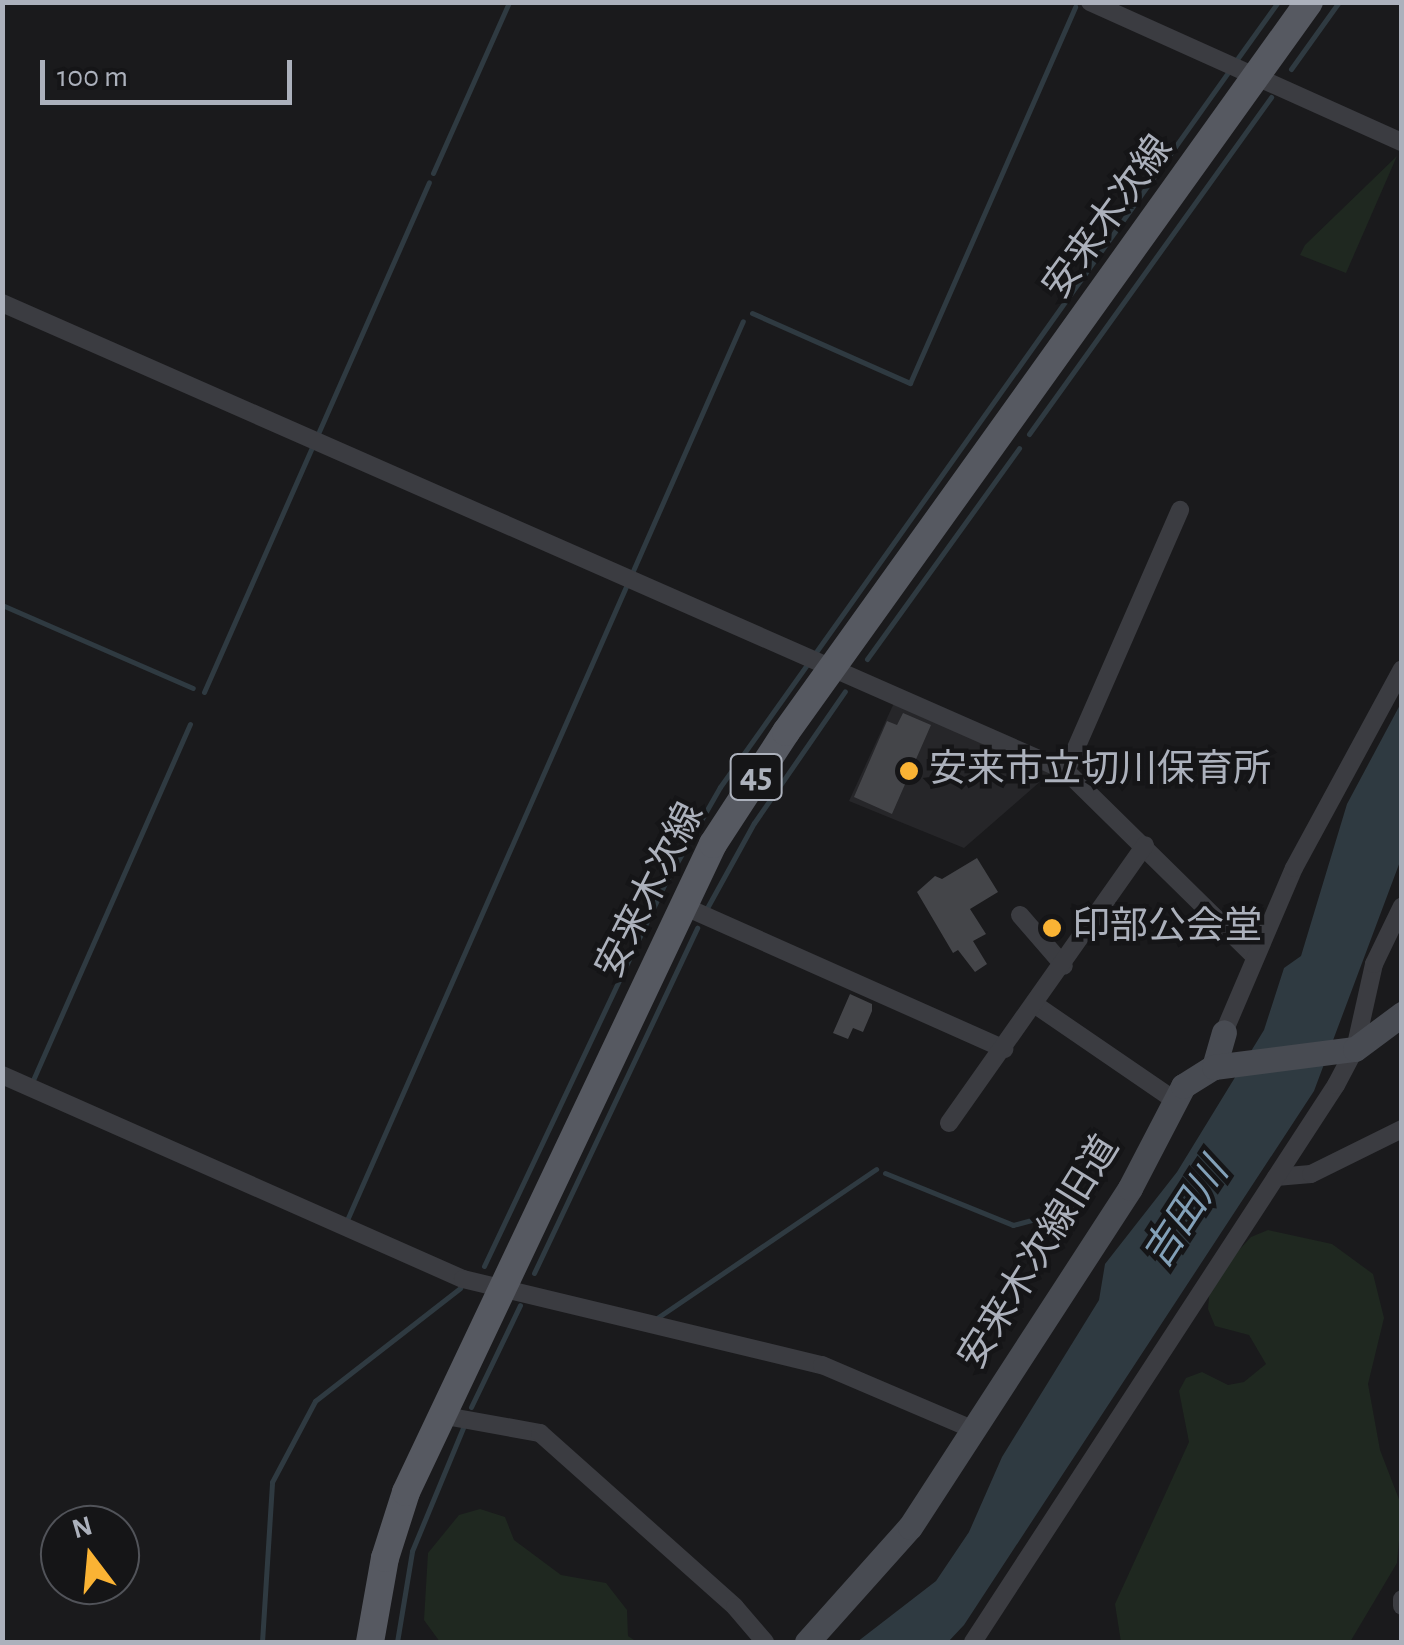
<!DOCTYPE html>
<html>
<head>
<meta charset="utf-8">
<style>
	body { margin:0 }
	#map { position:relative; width:1404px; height:1645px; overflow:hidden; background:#1a1a1c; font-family:"Alegreya Sans","Noto Sans JP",sans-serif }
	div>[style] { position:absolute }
	.built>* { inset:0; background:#262629 }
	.green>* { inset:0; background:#1f2820 }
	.water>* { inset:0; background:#2f3a41 }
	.stream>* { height:5px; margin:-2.5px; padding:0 2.5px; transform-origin:2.5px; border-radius:2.5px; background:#2f3a41 }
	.building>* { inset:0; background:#444549 }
	.street>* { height:18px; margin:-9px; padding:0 9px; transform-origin:9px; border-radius:9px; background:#3b3c41 }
	.secondary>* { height:25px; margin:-12.5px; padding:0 12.5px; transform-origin:12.5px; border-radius:12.5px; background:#484b52 }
	.primary>* { height:28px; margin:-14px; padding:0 14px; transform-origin:14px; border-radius:14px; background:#565961 }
	.dots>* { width:28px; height:28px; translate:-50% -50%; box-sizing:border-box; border:5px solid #151517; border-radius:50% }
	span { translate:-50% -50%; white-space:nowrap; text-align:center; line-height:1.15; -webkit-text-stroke:9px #151517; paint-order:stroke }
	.shield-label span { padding:2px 8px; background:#151517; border:2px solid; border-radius:8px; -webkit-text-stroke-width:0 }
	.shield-label { font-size:35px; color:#acb1bc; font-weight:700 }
	.street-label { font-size:38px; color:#acb1bc }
	.poi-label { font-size:38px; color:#acb1bc }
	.left { translate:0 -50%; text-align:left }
	.water-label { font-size:40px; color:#82a0b8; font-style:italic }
	.frame { position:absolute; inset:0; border:5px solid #acb1bc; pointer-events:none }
	.north { position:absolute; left:40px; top:1505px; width:100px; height:100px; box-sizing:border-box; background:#151517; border:2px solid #515359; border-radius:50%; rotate:344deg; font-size:28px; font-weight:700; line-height:40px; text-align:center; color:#acb1bc }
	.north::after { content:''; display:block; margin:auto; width:35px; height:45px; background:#fab334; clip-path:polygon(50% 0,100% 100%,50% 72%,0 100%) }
	.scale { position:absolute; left:40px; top:60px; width:252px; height:45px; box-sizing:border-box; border:5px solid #acb1bc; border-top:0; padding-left:12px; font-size:30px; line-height:35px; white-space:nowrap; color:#acb1bc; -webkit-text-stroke:8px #151517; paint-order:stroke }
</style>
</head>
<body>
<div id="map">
	<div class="built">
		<i style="clip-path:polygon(894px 703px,1050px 773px,964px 848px,849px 801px)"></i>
	</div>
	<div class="green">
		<i style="clip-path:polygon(1397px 156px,1346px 273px,1300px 255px,1305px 245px)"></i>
		<i style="clip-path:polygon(1268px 1230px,1332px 1244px,1373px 1274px,1384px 1318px,1368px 1384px,1380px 1450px,1402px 1507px,1397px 1563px,1350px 1642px,1121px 1642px,1115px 1604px,1189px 1442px,1179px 1391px,1186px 1378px,1202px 1372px,1228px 1385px,1244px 1382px,1266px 1364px,1249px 1335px,1215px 1326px,1208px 1309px,1210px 1286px,1226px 1264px,1251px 1237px)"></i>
		<i style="clip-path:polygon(480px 1509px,505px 1517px,514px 1540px,561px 1575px,606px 1583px,627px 1610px,628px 1636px,637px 1642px,440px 1642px,424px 1620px,428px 1553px,459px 1515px)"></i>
	</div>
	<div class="water">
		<i style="clip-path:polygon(1401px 703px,1401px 859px,1314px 1091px,964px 1625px,948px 1642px,857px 1642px,936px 1581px,969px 1532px,1002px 1457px,1099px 1300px,1105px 1264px,1177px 1172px,1264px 1030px,1284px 968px,1301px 956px,1347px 804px)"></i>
	</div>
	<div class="stream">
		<i style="left:1235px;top:62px;width:74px;rotate:-54.4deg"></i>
		<i style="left:1291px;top:69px;width:82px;rotate:-54.4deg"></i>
		<i style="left:433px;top:173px;width:187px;rotate:-66deg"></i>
		<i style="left:752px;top:313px;width:173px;rotate:23.9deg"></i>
		<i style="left:910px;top:383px;width:411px;rotate:-66.3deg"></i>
		<i style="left:1029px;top:434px;width:415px;rotate:-54.3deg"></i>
		<i style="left:2px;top:605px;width:208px;rotate:23.5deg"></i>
		<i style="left:867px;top:659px;width:260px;rotate:-54.2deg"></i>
		<i style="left:204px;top:692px;width:557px;rotate:-66.19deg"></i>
		<i style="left:707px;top:908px;width:97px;rotate:-61.1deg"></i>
		<i style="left:754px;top:823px;width:160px;rotate:-55.4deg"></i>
		<i style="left:33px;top:1080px;width:389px;rotate:-66.2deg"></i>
		<i style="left:885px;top:1173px;width:138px;rotate:22.1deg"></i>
		<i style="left:1013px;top:1225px;width:61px;rotate:-15.2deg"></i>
		<i style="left:347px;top:1220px;width:982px;rotate:-66.23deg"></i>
		<i style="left:484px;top:1266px;width:419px;rotate:-64.7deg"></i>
		<i style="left:663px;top:887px;width:115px;rotate:-60.3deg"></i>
		<i style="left:720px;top:787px;width:878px;rotate:-54.59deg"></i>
		<i style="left:534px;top:1273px;width:382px;rotate:-64.7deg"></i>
		<i style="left:657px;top:1318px;width:265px;rotate:-34.2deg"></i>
		<i style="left:471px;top:1407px;width:113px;rotate:-64.3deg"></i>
		<i style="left:262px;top:1642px;width:160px;rotate:-86.4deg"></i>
		<i style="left:272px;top:1482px;width:92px;rotate:-62deg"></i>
		<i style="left:315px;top:1401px;width:184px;rotate:-37.9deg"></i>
		<i style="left:397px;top:1642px;width:92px;rotate:-80.6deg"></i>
		<i style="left:412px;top:1551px;width:139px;rotate:-67.5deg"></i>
	</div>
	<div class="building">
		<i style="clip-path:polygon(903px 713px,931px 725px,892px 814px,854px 797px,887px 721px,897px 725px)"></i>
		<i style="clip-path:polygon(977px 858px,998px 892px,970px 909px,986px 934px,973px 941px,987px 964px,975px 972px,958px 950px,953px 953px,917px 892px,935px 876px,942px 879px)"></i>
		<i style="clip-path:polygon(850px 994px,872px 1004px,872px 1011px,863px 1032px,853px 1028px,848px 1039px,833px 1033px)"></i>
	</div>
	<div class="street">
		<i style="left:1090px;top:2px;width:342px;rotate:24.2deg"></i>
		<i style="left:2px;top:303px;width:1162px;rotate:23.74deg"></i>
		<i style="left:1066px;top:771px;width:265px;rotate:44.5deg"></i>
		<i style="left:1066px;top:771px;width:285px;rotate:-66.4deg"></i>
		<i style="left:681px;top:905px;width:354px;rotate:24deg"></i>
		<i style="left:1020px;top:915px;width:67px;rotate:49.2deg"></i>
		<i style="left:1037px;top:1006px;width:165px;rotate:34.4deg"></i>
		<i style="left:1224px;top:1032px;width:178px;rotate:-66.9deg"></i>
		<i style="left:1294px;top:868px;width:226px;rotate:-61.5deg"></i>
		<i style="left:2px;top:1075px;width:504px;rotate:23.87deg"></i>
		<i style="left:463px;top:1279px;width:369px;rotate:13.5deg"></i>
		<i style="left:822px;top:1365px;width:163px;rotate:23.1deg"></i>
		<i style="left:949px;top:1123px;width:340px;rotate:-54.8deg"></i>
		<i style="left:1276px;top:1177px;width:35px;rotate:-5deg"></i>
		<i style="left:1311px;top:1174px;width:102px;rotate:-26.3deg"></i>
		<i style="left:440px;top:1415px;width:102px;rotate:10.2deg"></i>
		<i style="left:540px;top:1433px;width:261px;rotate:41.7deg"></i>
		<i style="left:735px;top:1607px;width:46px;rotate:49.4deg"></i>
		<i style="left:1402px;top:1599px;width:7px;rotate:90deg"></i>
		<i style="left:973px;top:1642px;width:665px;rotate:-56.91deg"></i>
		<i style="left:1336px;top:1085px;width:41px;rotate:-62.2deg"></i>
		<i style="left:1355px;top:1049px;width:87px;rotate:-77.4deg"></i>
		<i style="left:1374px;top:964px;width:64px;rotate:-64.2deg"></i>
	</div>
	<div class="secondary">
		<i style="left:1214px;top:1067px;width:36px;rotate:-74deg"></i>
		<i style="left:807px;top:1642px;width:154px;rotate:-48.2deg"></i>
		<i style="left:910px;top:1527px;width:404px;rotate:-57deg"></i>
		<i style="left:1130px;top:1188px;width:115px;rotate:-62.5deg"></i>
		<i style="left:1183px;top:1086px;width:36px;rotate:-32deg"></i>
		<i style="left:1214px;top:1067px;width:142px;rotate:-7.3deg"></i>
		<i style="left:1355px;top:1049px;width:59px;rotate:-36.7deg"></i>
	</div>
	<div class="primary">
		<i style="left:370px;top:1642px;width:85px;rotate:-79.9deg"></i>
		<i style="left:385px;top:1558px;width:69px;rotate:-72.3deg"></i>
		<i style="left:406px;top:1492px;width:717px;rotate:-64.65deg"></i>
		<i style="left:713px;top:844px;width:134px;rotate:-56.9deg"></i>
		<i style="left:786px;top:732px;width:898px;rotate:-54.38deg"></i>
	</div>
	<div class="dots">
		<i style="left:909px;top:771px;background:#fab334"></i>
		<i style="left:1052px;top:928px;background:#fab334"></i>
	</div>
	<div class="shield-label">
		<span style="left:756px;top:777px">45</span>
	</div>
	<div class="street-label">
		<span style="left:1109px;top:218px;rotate:-54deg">安来木次線</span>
		<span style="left:651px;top:891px;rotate:-63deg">安来木次線</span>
		<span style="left:1040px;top:1253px;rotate:-58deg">安来木次線旧道</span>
	</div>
	<div class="poi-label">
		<span class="left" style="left:929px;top:771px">安来市立切川保育所</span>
		<span class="left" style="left:1072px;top:928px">印部公会堂</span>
	</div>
	<div class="water-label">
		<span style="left:1186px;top:1214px;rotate:-57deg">吉田川</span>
	</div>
	<div class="frame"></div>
	<div class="north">N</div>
	<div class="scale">100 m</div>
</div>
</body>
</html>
